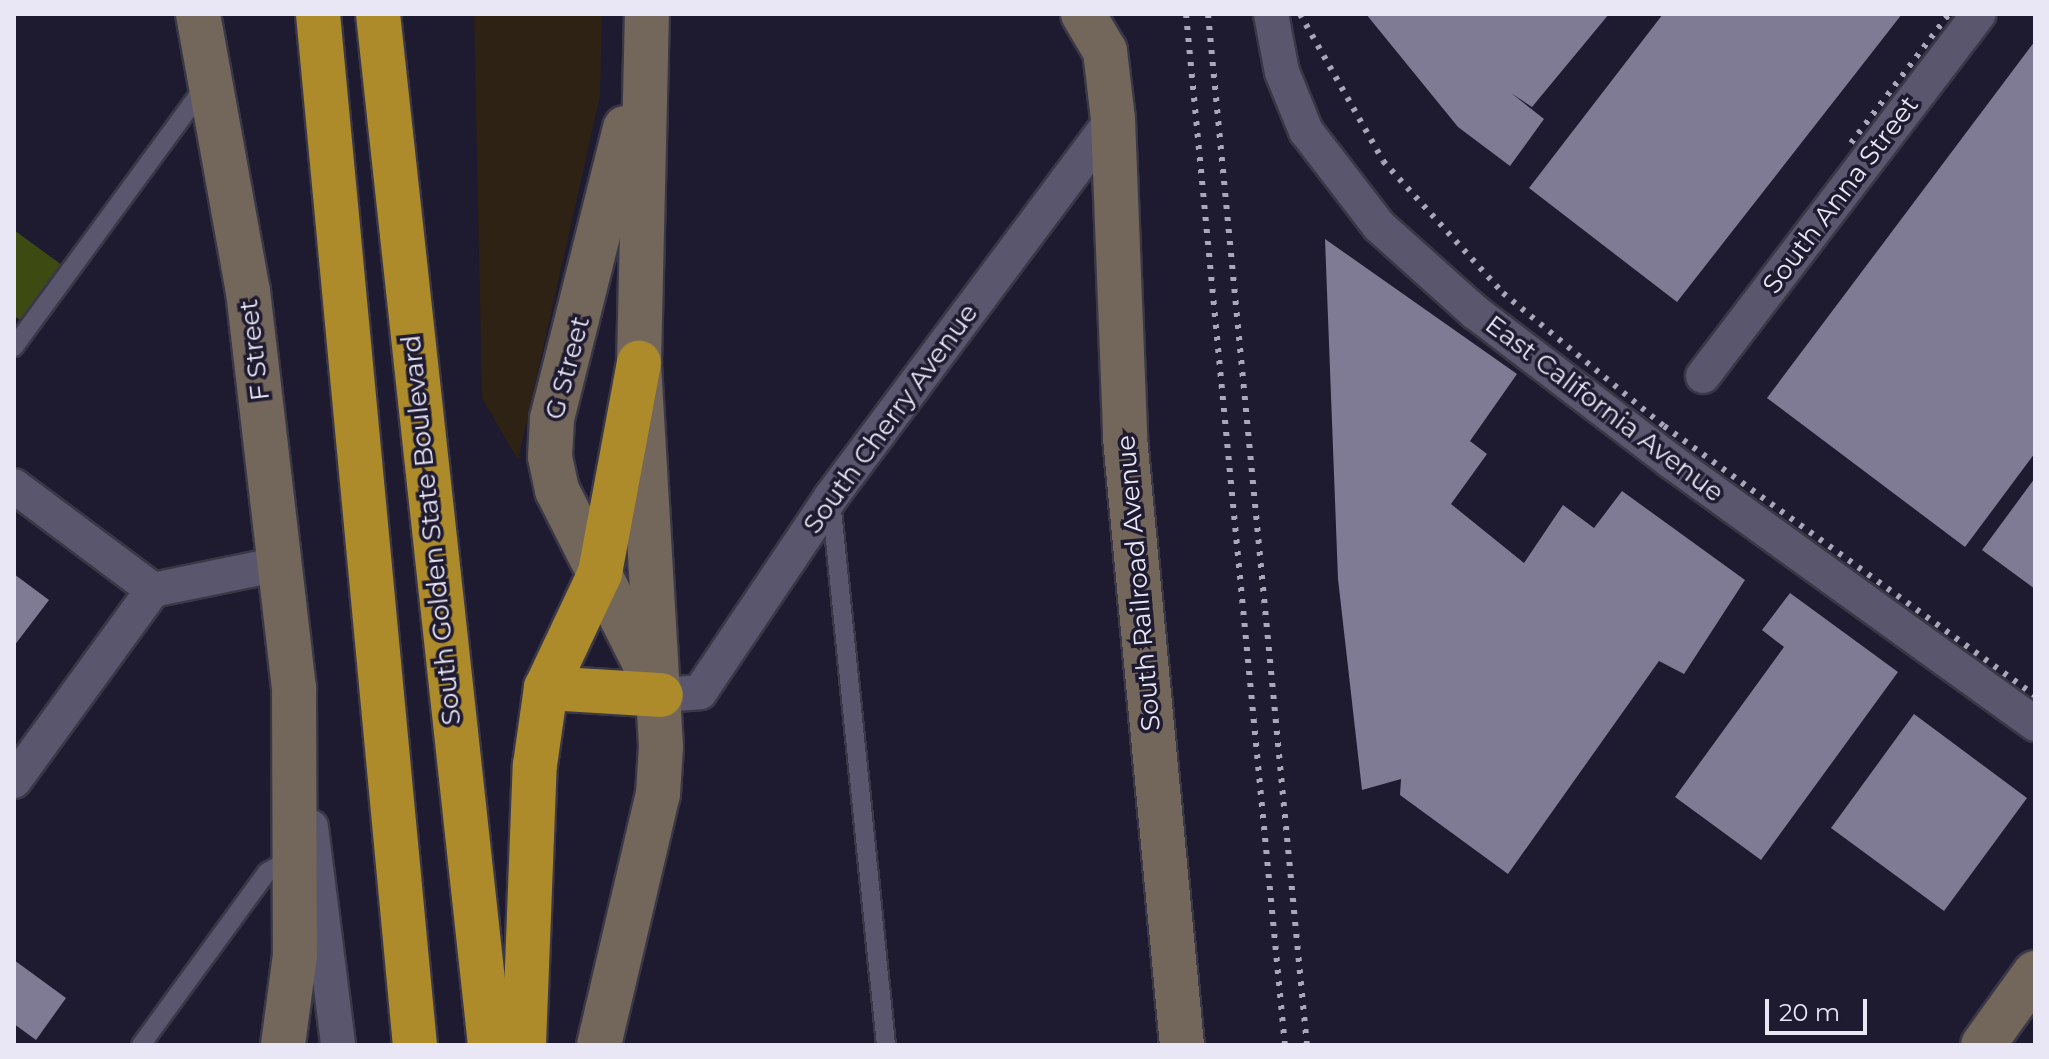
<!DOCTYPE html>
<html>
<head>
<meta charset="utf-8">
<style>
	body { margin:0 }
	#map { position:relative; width:2049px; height:1059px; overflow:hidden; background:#1e1a2f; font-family:Montserrat,sans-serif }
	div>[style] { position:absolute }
	.commercial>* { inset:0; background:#2e2214 }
	.green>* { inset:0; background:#3d4b13 }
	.building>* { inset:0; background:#7f7b95 }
	.roads { filter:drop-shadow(2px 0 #3a3747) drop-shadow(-2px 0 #3a3747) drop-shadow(0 2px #3a3747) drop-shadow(0 -2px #3a3747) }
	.lane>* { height:18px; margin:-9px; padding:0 9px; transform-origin:9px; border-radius:9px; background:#5a566e }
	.street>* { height:34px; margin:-17px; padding:0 17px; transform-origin:17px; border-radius:17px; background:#5a566e }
	.secondary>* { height:44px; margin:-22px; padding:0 22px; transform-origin:22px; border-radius:22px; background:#73665a }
	.highway>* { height:44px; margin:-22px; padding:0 22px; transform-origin:22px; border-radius:22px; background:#ad8b2a }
	.rail>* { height:6px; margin-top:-3px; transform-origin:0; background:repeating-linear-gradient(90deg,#a9a7b8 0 4px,transparent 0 12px) }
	span { translate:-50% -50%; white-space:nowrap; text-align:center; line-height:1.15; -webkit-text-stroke:7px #1e1a2f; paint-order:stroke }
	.street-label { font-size:26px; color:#e9e7f6 }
	.frame { position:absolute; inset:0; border:16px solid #e9e7f6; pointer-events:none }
	.scale { position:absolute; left:1765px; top:999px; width:102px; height:36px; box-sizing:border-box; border:4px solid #e9e7f6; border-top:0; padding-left:10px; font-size:24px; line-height:28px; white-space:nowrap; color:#e9e7f6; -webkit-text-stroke:6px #1e1a2f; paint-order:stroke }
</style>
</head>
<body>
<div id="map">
	<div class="commercial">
		<i style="clip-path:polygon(474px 14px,602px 14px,600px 96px,518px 460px,482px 398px)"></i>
	</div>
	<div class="green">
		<i style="clip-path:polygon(14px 230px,66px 268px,26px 324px,14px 316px)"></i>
	</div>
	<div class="building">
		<i style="clip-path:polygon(1366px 14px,1609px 14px,1532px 107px,1511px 93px,1544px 119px,1510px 166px,1458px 127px)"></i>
		<i style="clip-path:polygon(1663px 14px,1902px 14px,1677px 302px,1529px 188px)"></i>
		<i style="clip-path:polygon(2035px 41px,2035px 453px,1965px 547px,1767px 398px)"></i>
		<i style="clip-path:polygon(1325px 239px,1517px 374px,1470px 441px,1487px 454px,1451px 504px,1524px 563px,1563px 505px,1594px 528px,1622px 491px,1745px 580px,1684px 674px,1659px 661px,1508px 874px,1400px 795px,1401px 779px,1362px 790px,1338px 579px)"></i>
		<i style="clip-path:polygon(2035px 478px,2035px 589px,1982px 550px)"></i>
		<i style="clip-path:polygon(14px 574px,49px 600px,14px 646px)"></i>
		<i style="clip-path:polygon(1790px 593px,1898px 672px,1761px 860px,1675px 797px,1784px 647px,1762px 630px)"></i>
		<i style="clip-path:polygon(1914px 714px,2027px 798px,1944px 911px,1831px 828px)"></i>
		<i style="clip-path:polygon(14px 960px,66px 998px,36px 1040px,14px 1024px)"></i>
	</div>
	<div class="roads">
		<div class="lane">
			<i style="left:14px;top:347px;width:325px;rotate:-53.8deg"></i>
			<i style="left:831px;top:500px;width:548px;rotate:84.24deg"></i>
			<i style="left:141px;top:1045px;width:214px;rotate:-53.9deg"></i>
			<i style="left:267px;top:872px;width:31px;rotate:-29deg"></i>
		</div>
		<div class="street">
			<i style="left:1271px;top:14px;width:59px;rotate:79.3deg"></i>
			<i style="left:1282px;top:72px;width:64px;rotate:67.9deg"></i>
			<i style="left:1306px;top:131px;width:120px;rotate:52.5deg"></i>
			<i style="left:1379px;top:226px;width:129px;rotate:41.9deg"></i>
			<i style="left:1475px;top:312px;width:248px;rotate:37.3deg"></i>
			<i style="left:1672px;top:462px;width:448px;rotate:35.8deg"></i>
			<i style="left:1703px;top:376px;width:455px;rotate:-52.7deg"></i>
			<i style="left:14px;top:486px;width:174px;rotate:36.8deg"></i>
			<i style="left:661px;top:695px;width:39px;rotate:-4deg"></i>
			<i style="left:700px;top:692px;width:235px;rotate:-56.1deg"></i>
			<i style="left:831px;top:497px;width:472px;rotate:-53.3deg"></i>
			<i style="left:14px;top:781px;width:236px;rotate:-54deg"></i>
			<i style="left:153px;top:590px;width:130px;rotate:-11.6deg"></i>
			<i style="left:311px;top:827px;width:220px;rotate:82.9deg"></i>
		</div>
		<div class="secondary">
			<i style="left:198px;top:14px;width:281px;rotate:79.8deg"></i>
			<i style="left:248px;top:291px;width:400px;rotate:83.4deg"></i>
			<i style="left:294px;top:688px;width:267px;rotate:89.8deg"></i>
			<i style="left:295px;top:955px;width:91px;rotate:97.6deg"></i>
			<i style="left:1083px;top:14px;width:43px;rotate:59.3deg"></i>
			<i style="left:1105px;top:51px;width:68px;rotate:83.3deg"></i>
			<i style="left:1113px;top:119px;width:319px;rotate:87.8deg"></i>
			<i style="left:1125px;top:438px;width:610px;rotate:84.64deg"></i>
			<i style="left:625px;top:128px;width:300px;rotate:104.1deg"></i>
			<i style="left:552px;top:419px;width:38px;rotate:93deg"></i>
			<i style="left:550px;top:457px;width:34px;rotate:78deg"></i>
			<i style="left:557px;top:490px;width:195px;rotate:63.2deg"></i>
			<i style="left:599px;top:1045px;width:258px;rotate:-76.8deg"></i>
			<i style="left:658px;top:794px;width:48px;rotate:-86.4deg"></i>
			<i style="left:661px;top:746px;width:384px;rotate:-93.3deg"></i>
			<i style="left:639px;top:363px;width:349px;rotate:-88.7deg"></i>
			<i style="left:1983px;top:1045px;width:89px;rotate:-54.2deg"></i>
		</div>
		<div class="highway">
			<i style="left:318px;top:14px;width:1036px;rotate:84.63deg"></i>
			<i style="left:378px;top:14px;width:1037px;rotate:83.8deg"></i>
			<i style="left:546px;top:688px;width:127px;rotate:-64.8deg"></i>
			<i style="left:600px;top:573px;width:214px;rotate:-79.5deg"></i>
			<i style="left:524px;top:1045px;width:280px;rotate:-87.8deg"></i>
			<i style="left:535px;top:765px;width:78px;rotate:-81.9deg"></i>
			<i style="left:546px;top:688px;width:115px;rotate:3.5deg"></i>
		</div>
	</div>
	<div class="rail">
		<i style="left:1186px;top:14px;width:1036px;rotate:84.52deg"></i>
		<i style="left:1208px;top:14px;width:1036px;rotate:84.52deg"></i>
		<i style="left:1300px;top:14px;width:169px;rotate:60.5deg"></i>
		<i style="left:1383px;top:161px;width:178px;rotate:47.7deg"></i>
		<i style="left:1503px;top:293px;width:209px;rotate:39.6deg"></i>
		<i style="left:1664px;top:426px;width:459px;rotate:36deg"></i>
		<i style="left:1851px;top:143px;width:162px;rotate:-52.8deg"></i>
	</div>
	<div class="street-label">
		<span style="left:1841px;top:195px;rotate:-53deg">South Anna Street</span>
		<span style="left:255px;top:350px;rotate:-97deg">F Street</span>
		<span style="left:568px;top:368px;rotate:-75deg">G Street</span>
		<span style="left:1604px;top:409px;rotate:37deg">East California Avenue</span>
		<span style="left:891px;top:419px;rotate:-54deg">South Cherry Avenue</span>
		<span style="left:432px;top:530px;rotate:-96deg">South Golden State Boulevard</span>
		<span style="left:1139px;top:583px;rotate:-95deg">South Railroad Avenue</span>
	</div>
	<div class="frame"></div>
	<div class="scale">20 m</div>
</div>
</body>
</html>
